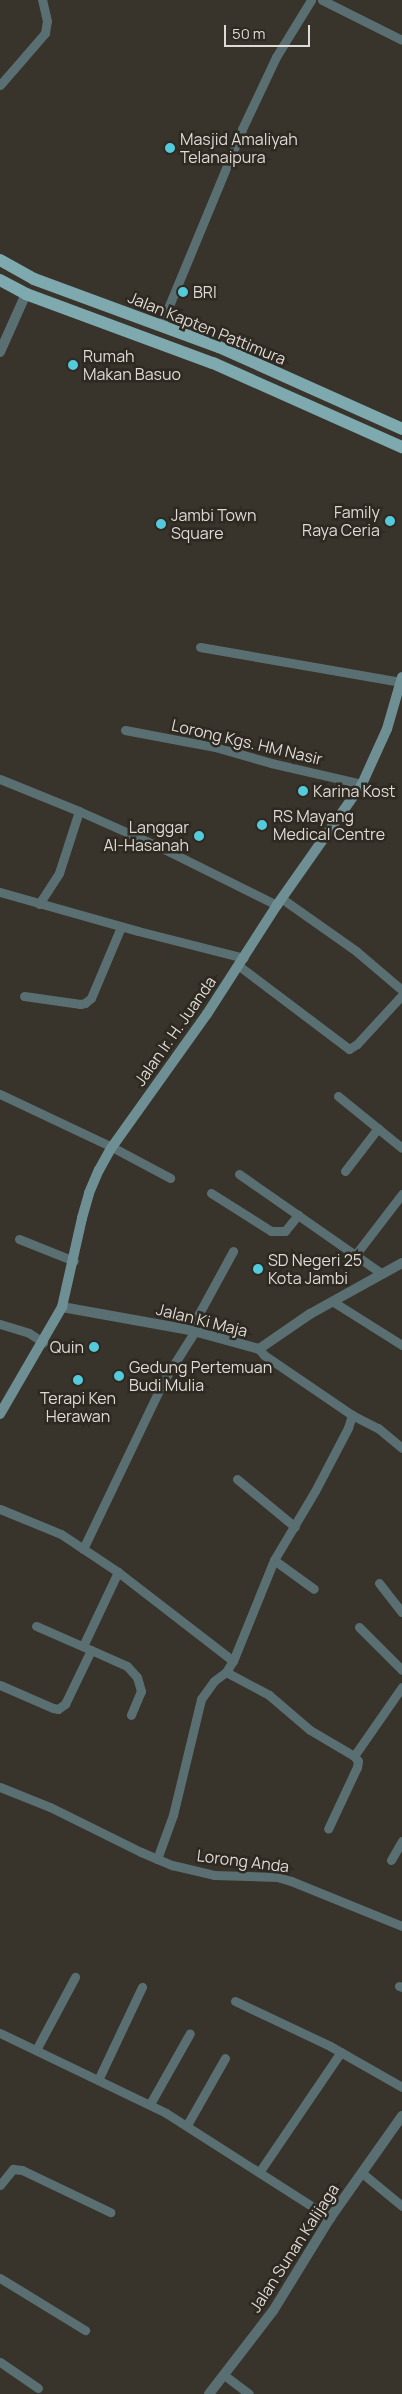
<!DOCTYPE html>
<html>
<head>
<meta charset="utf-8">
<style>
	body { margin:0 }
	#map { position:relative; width:402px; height:2394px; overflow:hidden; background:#38332b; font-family:Manrope,sans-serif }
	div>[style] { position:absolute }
	.minor>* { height:9px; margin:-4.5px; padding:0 4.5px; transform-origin:4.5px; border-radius:4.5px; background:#5a6f72 }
	.tertiary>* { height:10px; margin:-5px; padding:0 5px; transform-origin:5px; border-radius:5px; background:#5a6f72 }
	.secondary>* { height:10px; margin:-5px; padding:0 5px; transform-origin:5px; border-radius:5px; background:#6e9095 }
	.primary>* { height:12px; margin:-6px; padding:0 6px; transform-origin:6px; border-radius:6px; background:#7da9af }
	.dots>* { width:14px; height:14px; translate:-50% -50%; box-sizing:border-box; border:2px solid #2e2921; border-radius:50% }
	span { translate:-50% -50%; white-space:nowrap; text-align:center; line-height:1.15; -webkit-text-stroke:5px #2e2921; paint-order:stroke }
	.poi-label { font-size:16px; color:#dedbd6 }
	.left { translate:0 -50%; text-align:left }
	.right { translate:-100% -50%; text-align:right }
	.street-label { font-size:16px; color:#dedbd6 }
	.scale { position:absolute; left:224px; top:25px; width:86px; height:22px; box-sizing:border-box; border:2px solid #dedbd6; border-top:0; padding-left:6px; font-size:15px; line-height:18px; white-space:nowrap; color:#dedbd6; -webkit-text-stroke:4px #2e2921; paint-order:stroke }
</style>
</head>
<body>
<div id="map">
	<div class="minor">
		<i style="left:322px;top:0;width:89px;rotate:26.6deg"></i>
		<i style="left:0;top:85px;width:69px;rotate:-49.1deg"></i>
		<i style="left:45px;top:33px;width:12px;rotate:-81deg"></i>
		<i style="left:47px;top:21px;width:22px;rotate:-103deg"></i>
		<i style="left:161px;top:325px;width:212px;rotate:-67.5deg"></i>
		<i style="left:242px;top:129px;width:80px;rotate:-64.7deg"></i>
		<i style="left:276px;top:57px;width:67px;rotate:-58.4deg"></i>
		<i style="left:200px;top:647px;width:204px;rotate:9.9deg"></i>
		<i style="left:125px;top:730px;width:92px;rotate:10.7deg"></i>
		<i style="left:215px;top:747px;width:58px;rotate:15.9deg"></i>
		<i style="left:271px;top:763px;width:93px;rotate:13deg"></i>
		<i style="left:0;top:779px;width:85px;rotate:22.1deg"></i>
		<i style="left:79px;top:811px;width:91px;rotate:24deg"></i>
		<i style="left:162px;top:848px;width:128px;rotate:26.4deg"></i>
		<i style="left:0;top:892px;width:143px;rotate:15.8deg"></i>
		<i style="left:138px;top:931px;width:109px;rotate:14.3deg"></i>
		<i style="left:281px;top:898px;width:92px;rotate:35.2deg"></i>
		<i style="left:356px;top:951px;width:60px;rotate:40.3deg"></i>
		<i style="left:39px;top:904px;width:37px;rotate:-57deg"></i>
		<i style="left:59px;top:873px;width:65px;rotate:-72.1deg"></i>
		<i style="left:239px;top:966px;width:138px;rotate:37deg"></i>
		<i style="left:349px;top:1049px;width:9px;rotate:-32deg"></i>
		<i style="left:357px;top:1044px;width:67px;rotate:-47.4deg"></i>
		<i style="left:24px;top:996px;width:57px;rotate:8.1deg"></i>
		<i style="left:80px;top:1004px;width:5px;rotate:-11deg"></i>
		<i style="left:85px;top:1003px;width:8px;rotate:-40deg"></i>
		<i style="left:91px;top:998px;width:77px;rotate:-67.1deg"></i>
		<i style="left:0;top:1094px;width:124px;rotate:25.3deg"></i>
		<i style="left:112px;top:1147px;width:66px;rotate:28.1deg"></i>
		<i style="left:338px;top:1096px;width:82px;rotate:39.1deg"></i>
		<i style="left:345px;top:1171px;width:54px;rotate:-52.5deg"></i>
		<i style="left:239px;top:1174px;width:173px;rotate:34.9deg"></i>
		<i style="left:211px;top:1193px;width:71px;rotate:32.3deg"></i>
		<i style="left:271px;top:1231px;width:14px"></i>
		<i style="left:285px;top:1231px;width:21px;rotate:-51deg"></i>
		<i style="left:19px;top:1239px;width:59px;rotate:21.8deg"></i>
		<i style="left:356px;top:1254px;width:76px;rotate:-52.5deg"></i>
		<i style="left:332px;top:1301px;width:83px;rotate:32.2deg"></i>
		<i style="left:0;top:1324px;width:30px;rotate:17deg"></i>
		<i style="left:29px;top:1333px;width:17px;rotate:33deg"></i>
		<i style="left:190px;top:1330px;width:90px;rotate:-61.4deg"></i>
		<i style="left:259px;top:1349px;width:8px;rotate:50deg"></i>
		<i style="left:264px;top:1355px;width:107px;rotate:34.3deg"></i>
		<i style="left:352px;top:1415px;width:29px;rotate:27deg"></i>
		<i style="left:378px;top:1428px;width:31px;rotate:40deg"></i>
		<i style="left:237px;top:1479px;width:75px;rotate:39.6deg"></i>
		<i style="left:0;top:1509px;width:66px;rotate:22.3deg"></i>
		<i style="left:61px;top:1534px;width:69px;rotate:33.7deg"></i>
		<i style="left:118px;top:1572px;width:145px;rotate:37.7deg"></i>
		<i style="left:83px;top:1549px;width:187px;rotate:-64.4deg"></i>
		<i style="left:164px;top:1380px;width:58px;rotate:-57.7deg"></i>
		<i style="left:274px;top:1560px;width:49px;rotate:35.9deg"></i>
		<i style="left:379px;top:1583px;width:37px;rotate:52deg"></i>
		<i style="left:359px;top:1627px;width:61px;rotate:45deg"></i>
		<i style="left:83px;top:1646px;width:82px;rotate:-64.7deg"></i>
		<i style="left:91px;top:1650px;width:39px;rotate:24deg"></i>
		<i style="left:127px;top:1666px;width:15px;rotate:48deg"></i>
		<i style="left:137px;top:1677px;width:15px;rotate:74deg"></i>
		<i style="left:141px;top:1691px;width:26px;rotate:113deg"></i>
		<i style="left:226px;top:1672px;width:49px;rotate:28.1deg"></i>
		<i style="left:269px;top:1695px;width:54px;rotate:40.5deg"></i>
		<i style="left:310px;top:1730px;width:51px;rotate:30.6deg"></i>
		<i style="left:354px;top:1756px;width:6px;rotate:51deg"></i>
		<i style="left:358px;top:1761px;width:6px;rotate:99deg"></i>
		<i style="left:357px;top:1767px;width:68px;rotate:115.1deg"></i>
		<i style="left:0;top:1685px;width:58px;rotate:23.5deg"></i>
		<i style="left:53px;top:1708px;width:5px;rotate:11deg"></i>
		<i style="left:58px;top:1709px;width:9px;rotate:-36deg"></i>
		<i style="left:65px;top:1704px;width:60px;rotate:-64.3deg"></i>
		<i style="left:91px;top:1650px;width:60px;rotate:-156.4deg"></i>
		<i style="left:354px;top:1756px;width:84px;rotate:-55.2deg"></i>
		<i style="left:0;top:1787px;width:54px;rotate:21.8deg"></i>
		<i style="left:50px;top:1807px;width:102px;rotate:26.3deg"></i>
		<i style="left:141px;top:1852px;width:34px;rotate:23deg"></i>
		<i style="left:172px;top:1865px;width:43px;rotate:13.4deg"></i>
		<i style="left:214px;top:1875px;width:63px;rotate:1.8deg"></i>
		<i style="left:277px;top:1877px;width:15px;rotate:16deg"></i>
		<i style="left:291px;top:1881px;width:120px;rotate:22.1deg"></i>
		<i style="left:157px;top:1859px;width:47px;rotate:-70deg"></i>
		<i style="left:173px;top:1815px;width:119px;rotate:-76.4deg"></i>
		<i style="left:201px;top:1699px;width:22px;rotate:-54deg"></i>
		<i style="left:214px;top:1681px;width:15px;rotate:-37deg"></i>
		<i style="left:226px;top:1672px;width:13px;rotate:-58deg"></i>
		<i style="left:233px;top:1661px;width:109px;rotate:-67.9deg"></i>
		<i style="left:274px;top:1560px;width:80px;rotate:-59.3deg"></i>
		<i style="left:315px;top:1491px;width:71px;rotate:-62.4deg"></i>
		<i style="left:348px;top:1428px;width:14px;rotate:-73deg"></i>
		<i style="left:391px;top:1860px;width:22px;rotate:-60deg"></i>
		<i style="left:399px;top:1986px;width:3px;rotate:18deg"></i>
		<i style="left:235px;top:2001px;width:105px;rotate:25.3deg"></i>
		<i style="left:330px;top:2046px;width:83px;rotate:29.7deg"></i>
		<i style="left:0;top:2033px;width:184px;rotate:25.7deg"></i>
		<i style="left:166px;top:2113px;width:195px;rotate:32.6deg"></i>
		<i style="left:36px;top:2050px;width:83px;rotate:-61.9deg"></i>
		<i style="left:98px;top:2080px;width:103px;rotate:-64.7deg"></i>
		<i style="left:150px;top:2104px;width:81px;rotate:-60.6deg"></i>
		<i style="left:187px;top:2125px;width:77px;rotate:-60.4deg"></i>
		<i style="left:260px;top:2171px;width:144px;rotate:-55.8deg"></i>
		<i style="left:362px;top:2173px;width:52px;rotate:39.5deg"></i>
		<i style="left:0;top:2185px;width:21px;rotate:-51deg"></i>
		<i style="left:13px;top:2169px;width:9px;rotate:6deg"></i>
		<i style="left:22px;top:2170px;width:98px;rotate:25.5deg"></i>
		<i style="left:0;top:2278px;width:100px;rotate:31.5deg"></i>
		<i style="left:0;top:2362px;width:46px;rotate:34.4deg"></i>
		<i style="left:224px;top:2375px;width:31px;rotate:37deg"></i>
	</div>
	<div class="tertiary">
		<i style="left:0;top:352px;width:64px;rotate:-65.9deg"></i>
		<i style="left:62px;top:1307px;width:130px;rotate:10.2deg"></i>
		<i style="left:190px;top:1330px;width:72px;rotate:15.4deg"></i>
		<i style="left:259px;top:1349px;width:62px;rotate:-34.5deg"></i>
		<i style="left:310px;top:1314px;width:105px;rotate:-29deg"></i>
		<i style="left:209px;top:2394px;width:105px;rotate:-52.4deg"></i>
		<i style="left:273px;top:2311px;width:109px;rotate:-58.5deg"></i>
		<i style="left:330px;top:2218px;width:125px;rotate:-54.8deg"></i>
	</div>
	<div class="secondary">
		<i style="left:0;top:1414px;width:124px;rotate:-59.9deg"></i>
		<i style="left:62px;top:1307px;width:91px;rotate:-77.3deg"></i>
		<i style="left:82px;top:1218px;width:26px;rotate:-74deg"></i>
		<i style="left:89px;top:1193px;width:25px;rotate:-67deg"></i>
		<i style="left:99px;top:1170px;width:26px;rotate:-61deg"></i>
		<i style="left:112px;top:1147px;width:163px;rotate:-54.5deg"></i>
		<i style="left:207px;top:1014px;width:130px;rotate:-57.3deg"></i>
		<i style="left:277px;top:905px;width:148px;rotate:-54.9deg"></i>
		<i style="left:362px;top:784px;width:60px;rotate:-65.6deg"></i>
		<i style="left:387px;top:729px;width:54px;rotate:-73.9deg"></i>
	</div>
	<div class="primary">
		<i style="left:0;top:260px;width:39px;rotate:29deg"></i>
		<i style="left:34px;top:279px;width:197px;rotate:20.2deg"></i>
		<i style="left:219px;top:347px;width:201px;rotate:24.1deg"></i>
		<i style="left:0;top:280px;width:30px;rotate:28deg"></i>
		<i style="left:26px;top:294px;width:199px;rotate:20.3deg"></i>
		<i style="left:213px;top:363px;width:207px;rotate:24deg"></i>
	</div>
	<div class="dots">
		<i style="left:170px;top:148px;background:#53cbdb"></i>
		<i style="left:183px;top:292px;background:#53cbdb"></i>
		<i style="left:73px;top:365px;background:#53cbdb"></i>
		<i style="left:390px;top:521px;background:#53cbdb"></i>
		<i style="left:161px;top:524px;background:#53cbdb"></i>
		<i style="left:303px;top:791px;background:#53cbdb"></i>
		<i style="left:262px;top:825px;background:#53cbdb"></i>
		<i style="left:199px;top:836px;background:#53cbdb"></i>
		<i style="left:258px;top:1269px;background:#53cbdb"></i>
		<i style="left:94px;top:1347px;background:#53cbdb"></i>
		<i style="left:119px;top:1376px;background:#53cbdb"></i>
		<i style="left:78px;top:1380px;background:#53cbdb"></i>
	</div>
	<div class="poi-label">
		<span class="left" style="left:180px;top:148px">Masjid Amaliyah<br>Telanaipura</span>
		<span class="left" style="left:193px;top:292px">BRI</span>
		<span class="left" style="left:83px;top:365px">Rumah<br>Makan Basuo</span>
		<span class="right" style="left:380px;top:521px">Family<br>Raya Ceria</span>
		<span class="left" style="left:171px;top:524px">Jambi Town<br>Square</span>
		<span class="left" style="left:313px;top:791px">Karina Kost</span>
		<span class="left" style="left:273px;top:825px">RS Mayang<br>Medical Centre</span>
		<span class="right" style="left:189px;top:836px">Langgar<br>Al-Hasanah</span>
		<span class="left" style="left:268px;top:1269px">SD Negeri 25<br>Kota Jambi</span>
		<span class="right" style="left:84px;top:1347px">Quin</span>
		<span class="left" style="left:129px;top:1376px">Gedung Pertemuan<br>Budi Mulia</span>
		<span style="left:78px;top:1407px">Terapi Ken<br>Herawan</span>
	</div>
	<div class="street-label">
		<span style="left:207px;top:328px;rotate:22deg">Jalan Kapten Pattimura</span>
		<span style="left:247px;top:742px;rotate:13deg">Lorong Kgs. HM Nasir</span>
		<span style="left:175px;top:1031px;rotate:-55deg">Jalan Ir. H. Juanda</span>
		<span style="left:202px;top:1320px;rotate:14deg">Jalan Ki Maja</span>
		<span style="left:243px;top:1861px;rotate:7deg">Lorong Anda</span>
		<span style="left:294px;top:2248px;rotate:-57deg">Jalan Sunan Kalijaga</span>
	</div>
	<div class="scale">50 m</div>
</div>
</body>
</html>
